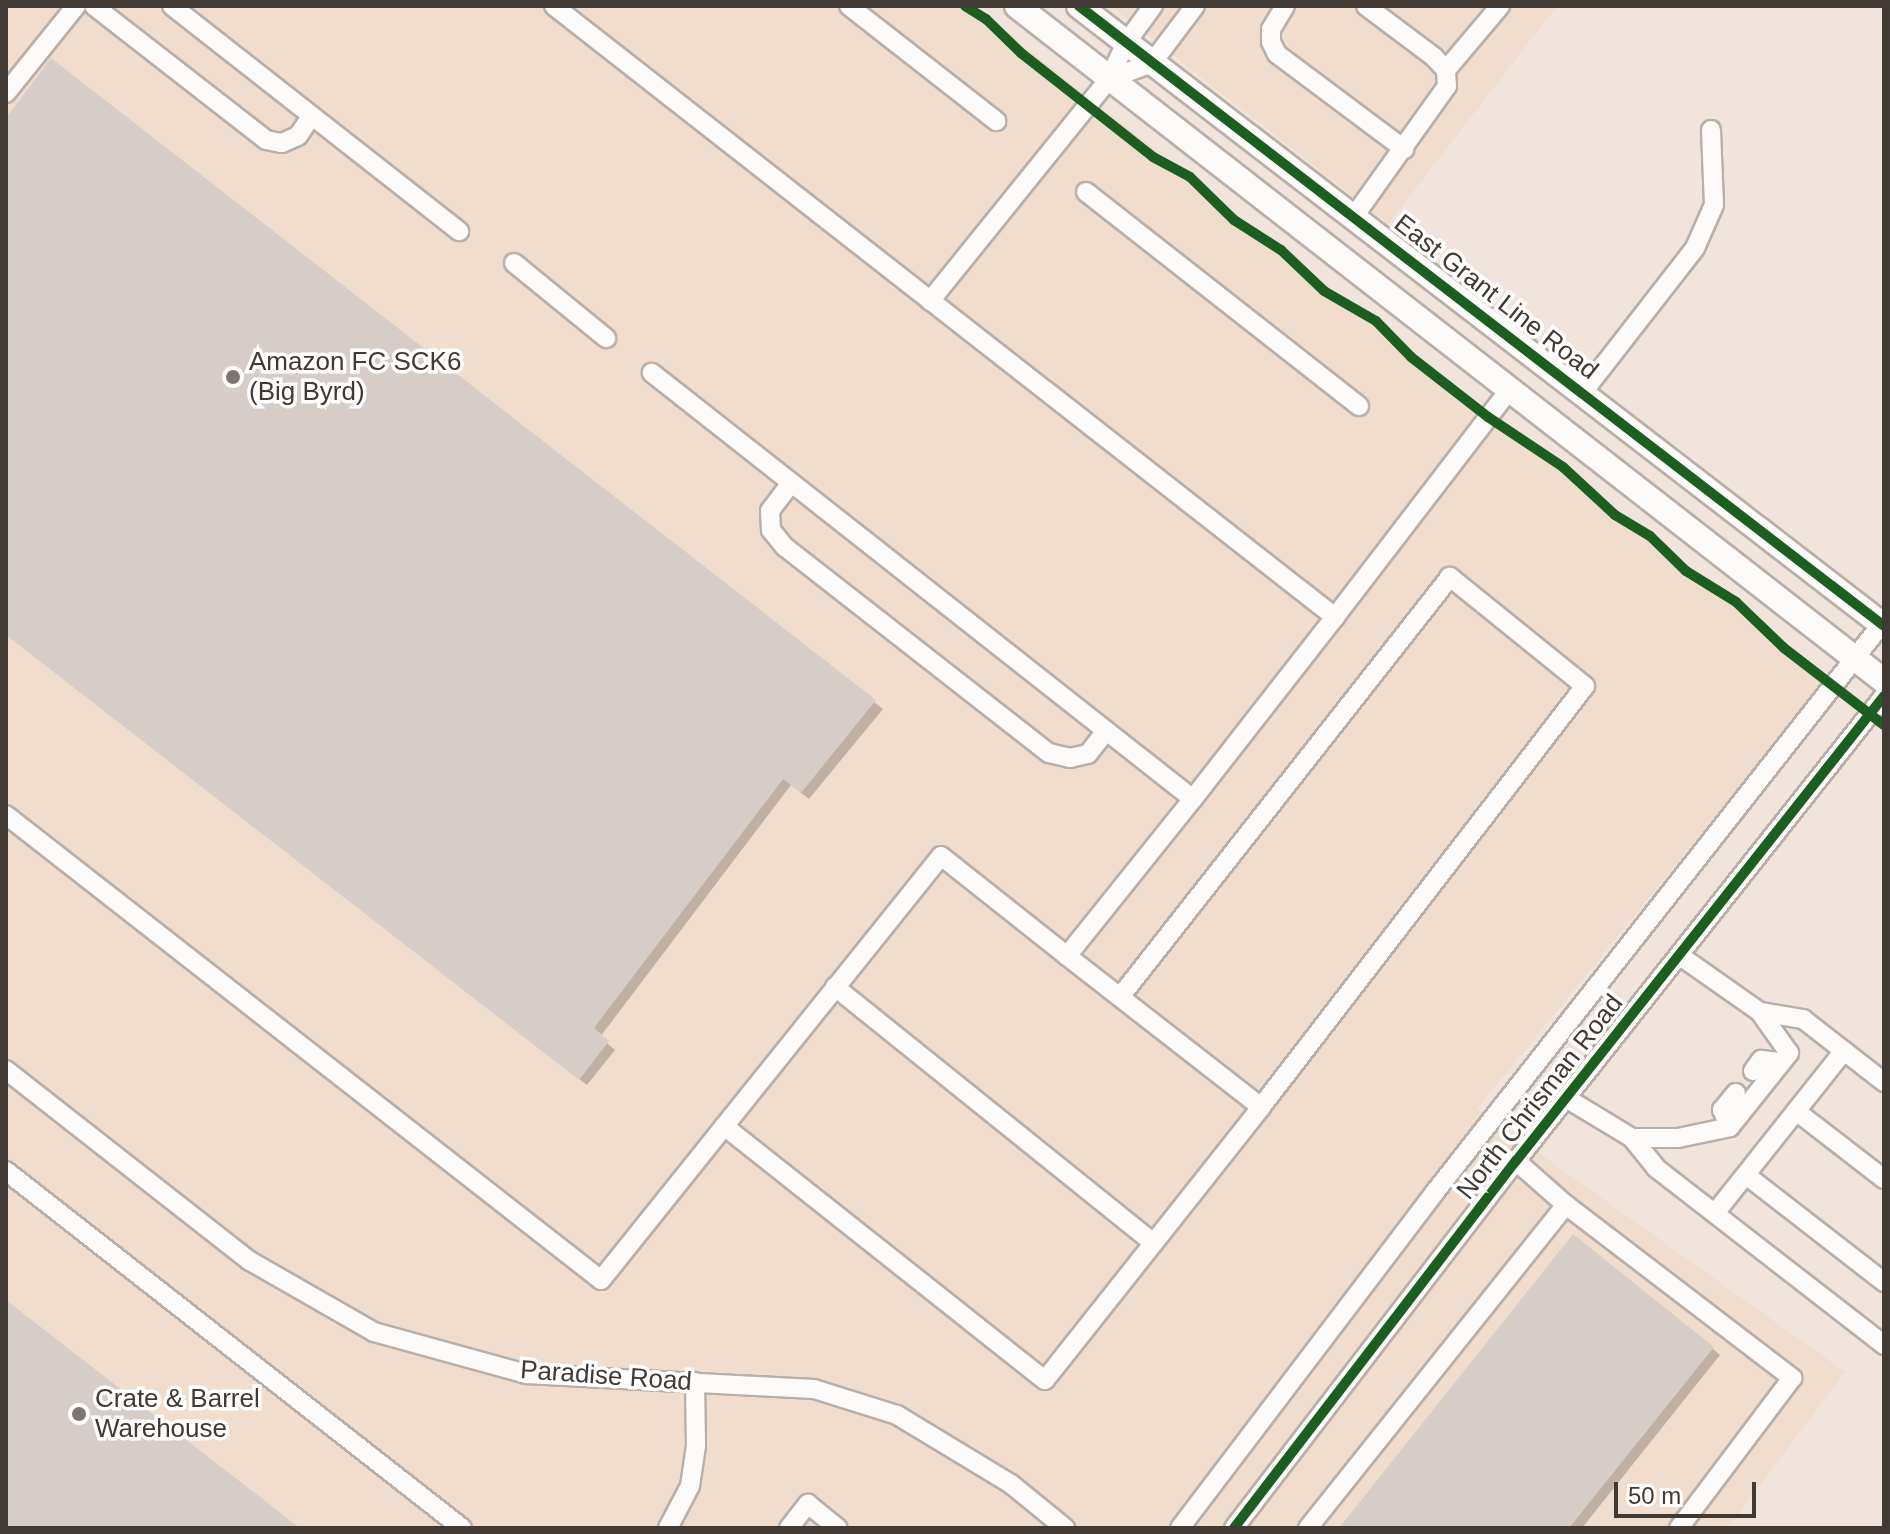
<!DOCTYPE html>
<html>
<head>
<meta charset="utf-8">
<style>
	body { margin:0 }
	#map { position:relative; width:1890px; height:1534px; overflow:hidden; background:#f0e4dc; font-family:Arial,sans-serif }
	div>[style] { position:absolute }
	.built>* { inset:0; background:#f1ddce }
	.shadow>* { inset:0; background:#0003 }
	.building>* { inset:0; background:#d7cdc8 }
	.roads { filter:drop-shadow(2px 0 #b8afa9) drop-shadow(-2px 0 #b8afa9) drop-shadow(0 2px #b8afa9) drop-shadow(0 -2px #b8afa9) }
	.minor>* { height:18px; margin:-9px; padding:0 9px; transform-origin:9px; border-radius:9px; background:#fdfbfa }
	.major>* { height:24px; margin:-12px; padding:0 12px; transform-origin:12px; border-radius:12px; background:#fdfbfa }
	.cycleway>* { height:10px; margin:-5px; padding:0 5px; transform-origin:5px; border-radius:5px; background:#1b5e20 }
	.dots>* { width:22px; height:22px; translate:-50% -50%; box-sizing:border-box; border:4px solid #fff; border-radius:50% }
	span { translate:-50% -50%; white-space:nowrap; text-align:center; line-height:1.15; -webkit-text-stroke:7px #fff; paint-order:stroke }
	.street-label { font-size:26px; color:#413933 }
	.poi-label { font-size:26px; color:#413933 }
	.left { translate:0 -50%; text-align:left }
	.frame { position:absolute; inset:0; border:8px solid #413933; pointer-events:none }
	.scale { position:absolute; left:1614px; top:1482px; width:142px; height:36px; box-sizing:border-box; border:4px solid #413933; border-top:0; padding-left:10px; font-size:24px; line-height:28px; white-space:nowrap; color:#413933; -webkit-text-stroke:6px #fff; paint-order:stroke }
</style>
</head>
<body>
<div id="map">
	<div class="built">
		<i style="clip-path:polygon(6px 6px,973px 6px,1827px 679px,1477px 1109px,1845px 1372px,1728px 1528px,6px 1528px)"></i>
		<i style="clip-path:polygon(1111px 6px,1557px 6px,1388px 224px)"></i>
	</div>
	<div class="shadow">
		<i style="clip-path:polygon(51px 61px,883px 709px,809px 799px,791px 785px,600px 1037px,615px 1050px,587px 1085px,6px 634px,6px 122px)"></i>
		<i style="clip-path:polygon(1712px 1348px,1720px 1355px,1582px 1528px,1341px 1528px)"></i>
	</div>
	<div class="building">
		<i style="clip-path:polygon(51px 58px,876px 700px,801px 793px,783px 779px,594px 1028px,609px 1041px,579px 1080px,6px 635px,6px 118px)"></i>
		<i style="clip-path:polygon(1573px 1234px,1714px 1347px,1569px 1528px,1339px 1528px)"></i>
		<i style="clip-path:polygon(6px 1300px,300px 1528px,6px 1528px)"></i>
	</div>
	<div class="roads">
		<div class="minor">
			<i style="left:94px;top:6px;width:218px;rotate:37.9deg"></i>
			<i style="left:266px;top:140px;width:16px;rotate:11deg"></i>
			<i style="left:282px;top:143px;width:17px;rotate:-24deg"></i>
			<i style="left:298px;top:136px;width:23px;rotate:-56deg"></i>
			<i style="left:172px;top:6px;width:365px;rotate:38.1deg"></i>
			<i style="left:554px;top:6px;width:992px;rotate:38.04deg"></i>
			<i style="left:1335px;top:617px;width:231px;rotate:128deg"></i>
			<i style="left:1193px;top:799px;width:689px;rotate:-141.78deg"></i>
			<i style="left:849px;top:6px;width:187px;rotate:38deg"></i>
			<i style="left:1285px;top:6px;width:27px;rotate:121deg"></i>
			<i style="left:1271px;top:29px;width:13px;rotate:90deg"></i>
			<i style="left:1271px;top:42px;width:13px;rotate:63deg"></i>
			<i style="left:1277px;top:54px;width:159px;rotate:36.8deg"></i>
			<i style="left:1446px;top:70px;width:84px;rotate:-49.8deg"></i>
			<i style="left:1109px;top:79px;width:46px;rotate:-20.4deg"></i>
			<i style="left:1152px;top:63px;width:71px;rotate:-53deg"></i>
			<i style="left:6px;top:93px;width:112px;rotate:-51.2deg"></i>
			<i style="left:1086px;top:192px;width:347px;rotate:38.1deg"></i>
			<i style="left:1355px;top:215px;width:158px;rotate:-54.5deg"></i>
			<i style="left:1447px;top:86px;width:16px;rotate:-94deg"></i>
			<i style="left:1446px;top:70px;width:18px;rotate:-133deg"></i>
			<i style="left:1434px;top:57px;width:85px;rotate:-143.1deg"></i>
			<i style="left:514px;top:263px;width:119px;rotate:39.2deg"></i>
			<i style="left:930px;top:301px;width:285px;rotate:-51.1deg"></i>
			<i style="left:1109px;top:79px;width:40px;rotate:-65deg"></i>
			<i style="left:1126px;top:43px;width:46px;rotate:-53.9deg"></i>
			<i style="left:1583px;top:392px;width:182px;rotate:-52.1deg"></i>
			<i style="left:1695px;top:248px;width:47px;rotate:-66.2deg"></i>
			<i style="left:1714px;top:205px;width:75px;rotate:-92.3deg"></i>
			<i style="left:791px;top:483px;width:35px;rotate:127deg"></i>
			<i style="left:770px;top:511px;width:19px;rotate:87deg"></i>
			<i style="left:771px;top:530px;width:22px;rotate:51deg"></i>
			<i style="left:785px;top:547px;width:335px;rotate:38deg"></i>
			<i style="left:1049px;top:753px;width:22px;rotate:13deg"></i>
			<i style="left:1070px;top:758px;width:18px;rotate:-13deg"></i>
			<i style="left:1088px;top:754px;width:29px;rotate:-52deg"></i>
			<i style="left:1335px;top:617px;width:286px;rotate:-52.5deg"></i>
			<i style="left:6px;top:815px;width:755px;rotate:38.01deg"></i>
			<i style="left:601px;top:1280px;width:543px;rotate:-51.27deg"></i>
			<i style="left:941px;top:856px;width:161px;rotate:38.4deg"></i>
			<i style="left:1067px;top:956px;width:201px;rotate:-51.3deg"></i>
			<i style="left:1067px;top:956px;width:246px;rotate:37.9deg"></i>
			<i style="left:1261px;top:1107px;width:531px;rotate:-52.42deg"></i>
			<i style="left:1585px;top:686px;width:174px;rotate:-141.1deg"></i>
			<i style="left:1450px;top:577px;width:534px;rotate:128.16deg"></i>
			<i style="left:835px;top:987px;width:408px;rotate:38.8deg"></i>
			<i style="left:1760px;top:1012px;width:44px;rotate:9.2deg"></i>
			<i style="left:1803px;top:1019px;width:103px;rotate:37.9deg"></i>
			<i style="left:6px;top:1070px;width:310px;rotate:38.1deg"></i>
			<i style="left:250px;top:1261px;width:143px;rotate:29.8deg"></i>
			<i style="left:374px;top:1332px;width:158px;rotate:15.4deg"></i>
			<i style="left:526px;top:1374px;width:288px;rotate:3deg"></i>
			<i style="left:814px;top:1389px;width:87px;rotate:17.4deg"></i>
			<i style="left:897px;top:1415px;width:133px;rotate:31.2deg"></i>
			<i style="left:1011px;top:1484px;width:70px;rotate:39.2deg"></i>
			<i style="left:1753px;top:1071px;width:14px;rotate:-54deg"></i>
			<i style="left:1761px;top:1060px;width:19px;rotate:6deg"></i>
			<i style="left:1566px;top:1098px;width:77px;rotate:31.2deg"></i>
			<i style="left:1632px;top:1138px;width:46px"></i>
			<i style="left:1678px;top:1138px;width:53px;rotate:-11.9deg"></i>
			<i style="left:1730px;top:1127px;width:95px;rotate:-51.4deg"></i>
			<i style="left:1789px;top:1053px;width:50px;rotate:-125.3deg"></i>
			<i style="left:1760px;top:1012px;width:99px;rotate:-144.9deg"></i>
			<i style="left:1796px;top:1111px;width:111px;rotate:37.7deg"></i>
			<i style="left:724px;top:1126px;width:409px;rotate:38.4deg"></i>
			<i style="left:1045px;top:1380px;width:348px;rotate:-51.6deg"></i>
			<i style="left:1730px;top:1127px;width:19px;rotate:-115deg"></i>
			<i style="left:1722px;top:1110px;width:22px;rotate:-51deg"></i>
			<i style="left:1632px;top:1138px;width:38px;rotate:51deg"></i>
			<i style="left:1656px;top:1168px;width:289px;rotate:37.8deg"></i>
			<i style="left:1516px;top:1161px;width:67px;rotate:41.3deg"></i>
			<i style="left:1566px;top:1205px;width:285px;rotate:37.4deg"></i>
			<i style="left:1792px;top:1378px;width:188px;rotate:127deg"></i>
			<i style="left:6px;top:1171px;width:579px;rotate:38.06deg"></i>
			<i style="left:1746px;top:1175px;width:175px;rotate:37.8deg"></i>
			<i style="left:1715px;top:1213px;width:207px;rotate:-51.5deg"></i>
			<i style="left:668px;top:1528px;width:47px;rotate:-62.4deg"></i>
			<i style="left:690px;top:1486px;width:40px;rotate:-81.5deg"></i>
			<i style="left:696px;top:1446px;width:64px;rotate:-90.9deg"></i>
			<i style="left:789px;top:1528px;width:31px;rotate:-52deg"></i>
			<i style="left:808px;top:1504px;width:38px;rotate:39deg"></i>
			<i style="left:1180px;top:1528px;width:422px;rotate:-52.8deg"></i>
			<i style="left:1435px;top:1192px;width:726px;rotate:-51.82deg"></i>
			<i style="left:1234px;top:1528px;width:463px;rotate:-52.5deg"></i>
			<i style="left:1516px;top:1161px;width:593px;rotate:-51.64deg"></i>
			<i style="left:1308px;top:1528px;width:413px;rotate:-51.4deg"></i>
		</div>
		<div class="major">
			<i style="left:1017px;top:6px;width:1099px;rotate:37.9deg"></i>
			<i style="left:1079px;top:6px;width:1016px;rotate:37.6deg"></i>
		</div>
	</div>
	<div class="cycleway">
		<i style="left:965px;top:6px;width:25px;rotate:32deg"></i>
		<i style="left:986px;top:19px;width:49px;rotate:44.2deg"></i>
		<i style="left:1021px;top:53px;width:168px;rotate:38.2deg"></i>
		<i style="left:1153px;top:157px;width:42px;rotate:28.4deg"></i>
		<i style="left:1190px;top:177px;width:62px;rotate:44.3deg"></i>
		<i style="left:1234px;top:220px;width:56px;rotate:32.6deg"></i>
		<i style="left:1281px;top:250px;width:59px;rotate:43.6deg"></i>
		<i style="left:1324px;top:291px;width:60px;rotate:30deg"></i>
		<i style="left:1376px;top:321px;width:50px;rotate:45.8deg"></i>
		<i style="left:1411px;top:357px;width:98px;rotate:37.9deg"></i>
		<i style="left:1488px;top:417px;width:90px;rotate:33.7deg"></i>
		<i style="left:1563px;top:467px;width:71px;rotate:42.7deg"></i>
		<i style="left:1615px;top:515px;width:41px;rotate:31deg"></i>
		<i style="left:1650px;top:536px;width:50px;rotate:44.2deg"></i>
		<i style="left:1686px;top:571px;width:59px;rotate:31.8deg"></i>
		<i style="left:1736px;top:602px;width:66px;rotate:43.8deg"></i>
		<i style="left:1784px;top:648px;width:126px;rotate:37.6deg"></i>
		<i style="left:1079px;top:6px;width:1016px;rotate:37.6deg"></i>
		<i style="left:1234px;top:1528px;width:463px;rotate:-52.5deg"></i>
		<i style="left:1516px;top:1161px;width:593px;rotate:-51.64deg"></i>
	</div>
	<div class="dots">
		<i style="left:233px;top:377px;background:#7e756e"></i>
		<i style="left:79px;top:1414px;background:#7e756e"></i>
	</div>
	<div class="street-label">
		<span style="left:1496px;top:297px;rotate:38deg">East Grant Line Road</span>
		<span style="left:1540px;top:1097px;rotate:-52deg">North Chrisman Road</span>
		<span style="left:606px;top:1376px;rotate:4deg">Paradise Road</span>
	</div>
	<div class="poi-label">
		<span class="left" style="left:249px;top:377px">Amazon FC SCK6<br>(Big Byrd)</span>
		<span class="left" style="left:95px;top:1414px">Crate &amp; Barrel<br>Warehouse</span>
	</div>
	<div class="frame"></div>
	<div class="scale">50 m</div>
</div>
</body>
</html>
